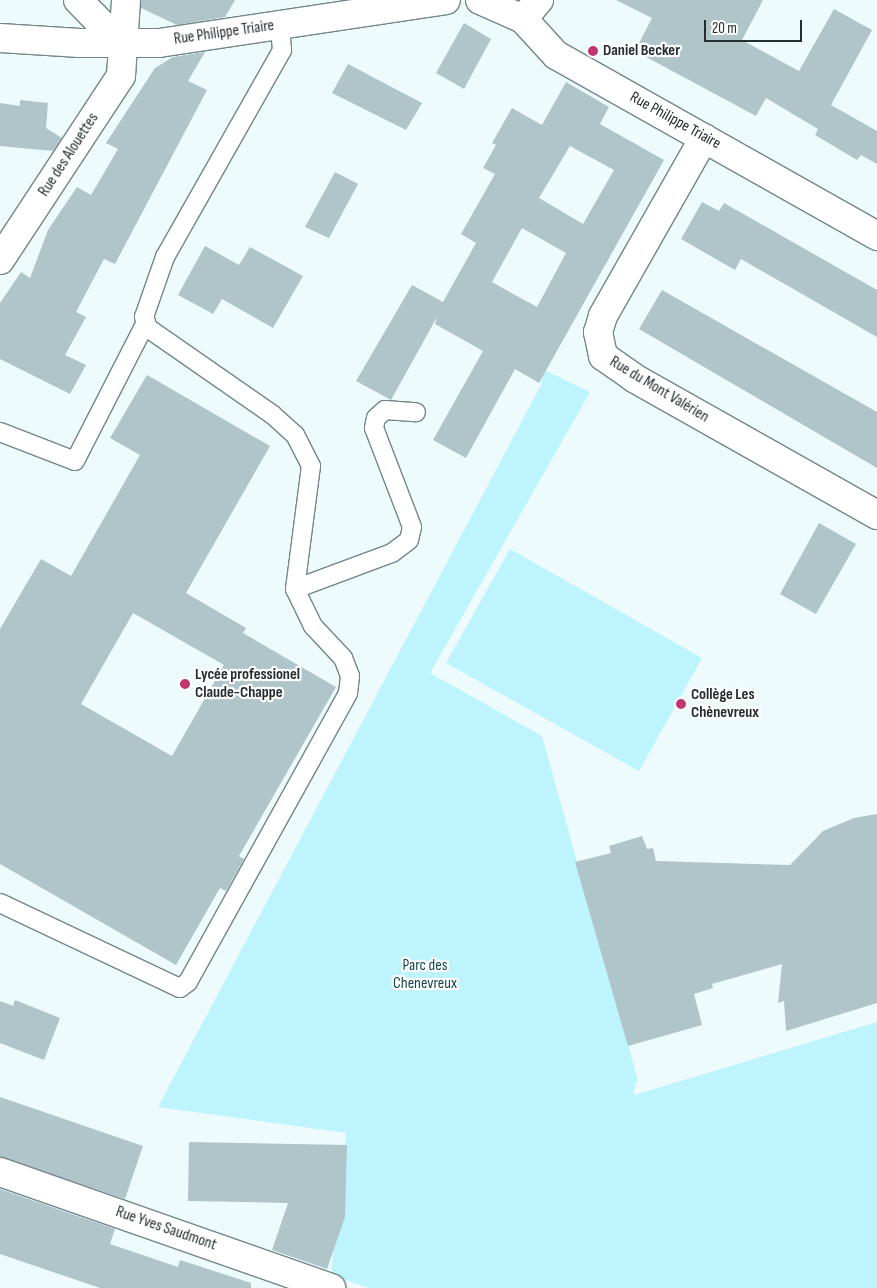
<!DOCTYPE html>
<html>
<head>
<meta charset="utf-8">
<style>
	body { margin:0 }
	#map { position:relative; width:877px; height:1288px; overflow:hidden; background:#edfbfd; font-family:"Sofia Sans Condensed",sans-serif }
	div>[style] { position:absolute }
	.green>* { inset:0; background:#bef4fd }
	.building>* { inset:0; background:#afc5c9 }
	.roads { filter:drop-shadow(1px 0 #72868a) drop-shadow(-1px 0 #72868a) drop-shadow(0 1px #72868a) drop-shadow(0 -1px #72868a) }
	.lane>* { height:18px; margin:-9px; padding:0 9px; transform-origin:9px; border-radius:9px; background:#fff }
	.street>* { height:28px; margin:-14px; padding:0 14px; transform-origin:14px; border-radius:14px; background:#fff }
	.dots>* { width:14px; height:14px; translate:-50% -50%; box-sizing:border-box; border:2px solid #fff; border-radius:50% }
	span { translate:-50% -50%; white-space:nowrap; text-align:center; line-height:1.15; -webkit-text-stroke:4.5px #fff; paint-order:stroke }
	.street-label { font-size:16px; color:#252d2f }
	.poi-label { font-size:16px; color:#252d2f; font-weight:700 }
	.left { translate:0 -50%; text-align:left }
	.park-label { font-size:16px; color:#104750 }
	.scale { position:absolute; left:704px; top:20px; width:98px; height:22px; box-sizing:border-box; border:2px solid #252d2f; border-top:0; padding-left:6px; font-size:15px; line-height:18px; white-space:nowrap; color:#252d2f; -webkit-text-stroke:4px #fff; paint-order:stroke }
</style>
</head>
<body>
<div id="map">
	<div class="green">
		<i style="clip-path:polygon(544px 370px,590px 392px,430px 673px,542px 736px,636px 1073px,638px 1082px,635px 1083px,634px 1095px,877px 1022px,877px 1288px,369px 1288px,331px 1275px,346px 1133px,158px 1107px,541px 385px)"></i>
		<i style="clip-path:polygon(510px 549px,702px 658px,639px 771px,446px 663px)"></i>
	</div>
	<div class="building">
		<i style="clip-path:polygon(141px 0,235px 0,225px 17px,177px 25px,141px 8px)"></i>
		<i style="clip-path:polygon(616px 0,763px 0,742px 40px,799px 71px,834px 9px,872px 30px,831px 105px,877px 131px,877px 164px,861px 155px,857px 160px,815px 135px,818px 129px,766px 98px,756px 116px,635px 51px,652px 18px)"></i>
		<i style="clip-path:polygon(464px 23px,491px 39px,464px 89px,436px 73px)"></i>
		<i style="clip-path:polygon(205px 52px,188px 81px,207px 90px,115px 264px,104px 259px,76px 312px,86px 317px,65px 355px,86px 365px,70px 394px,0 359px,0 303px,21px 272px,30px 278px,48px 230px,77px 187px,91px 195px,118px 149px,106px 143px,155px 68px,173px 57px)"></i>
		<i style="clip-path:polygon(348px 64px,422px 103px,406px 130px,332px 93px)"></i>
		<i style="clip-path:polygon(evenodd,566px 82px,609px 107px,600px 124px,664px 160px,539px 383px,515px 369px,466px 458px,433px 440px,483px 351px,435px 324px,437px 317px,391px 400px,356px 381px,412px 285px,443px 302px,476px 243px,461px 234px,495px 174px,483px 168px,496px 145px,492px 143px,512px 108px,542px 125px,566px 82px,570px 146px,614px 170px,583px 224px,539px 198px,570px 146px,566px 82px,522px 228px,566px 253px,537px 307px,492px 282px,522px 228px)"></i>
		<i style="clip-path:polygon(20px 100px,48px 103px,46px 128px,62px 138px,53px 151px,0 146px,0 103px,20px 106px)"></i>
		<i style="clip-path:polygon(335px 172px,358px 184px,329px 238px,305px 227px)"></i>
		<i style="clip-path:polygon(702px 202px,719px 211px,724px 203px,877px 290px,877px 337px,741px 259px,735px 270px,681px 239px)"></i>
		<i style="clip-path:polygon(205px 246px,239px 265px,250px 247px,303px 276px,273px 328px,222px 299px,213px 314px,178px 295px)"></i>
		<i style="clip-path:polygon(662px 290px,877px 412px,877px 468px,639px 329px)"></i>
		<i style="clip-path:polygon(evenodd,147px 375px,270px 446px,186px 593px,246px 628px,243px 633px,336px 687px,239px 856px,244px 859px,226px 891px,220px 888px,176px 965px,0 864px,0 629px,41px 559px,71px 576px,140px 455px,110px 438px,147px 375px,133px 613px,224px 665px,172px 756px,81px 704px,133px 613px)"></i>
		<i style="clip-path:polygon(819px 523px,856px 544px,816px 614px,780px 594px)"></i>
		<i style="clip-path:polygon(877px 814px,877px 1003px,786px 1031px,784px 1001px,778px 1003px,782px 964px,712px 984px,713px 988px,694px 994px,702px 1025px,628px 1046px,575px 862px,611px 853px,609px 846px,642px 836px,647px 849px,653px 848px,656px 861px,790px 865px,823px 831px,854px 818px)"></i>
		<i style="clip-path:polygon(15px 1000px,60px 1018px,44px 1060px,0 1043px,0 1001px,13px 1006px)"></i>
		<i style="clip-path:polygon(0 1097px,143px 1146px,125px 1199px,0 1157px)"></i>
		<i style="clip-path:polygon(189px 1142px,347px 1145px,345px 1217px,327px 1269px,272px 1250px,288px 1203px,188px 1201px)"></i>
		<i style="clip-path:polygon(0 1189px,115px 1229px,110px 1244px,178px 1267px,180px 1260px,251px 1283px,251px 1288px,100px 1288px,0 1254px)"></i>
	</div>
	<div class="roads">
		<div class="lane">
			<i style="left:0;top:432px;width:80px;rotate:21.1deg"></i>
			<i style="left:75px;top:461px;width:156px;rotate:-62.9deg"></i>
			<i style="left:295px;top:589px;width:103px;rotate:-20.4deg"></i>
			<i style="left:392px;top:553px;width:21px;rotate:-37deg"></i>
			<i style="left:409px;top:540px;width:13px;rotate:-77deg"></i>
			<i style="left:412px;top:527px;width:106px;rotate:-111deg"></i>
			<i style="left:374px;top:428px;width:10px;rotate:-79deg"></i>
			<i style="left:376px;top:418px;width:12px;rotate:-42deg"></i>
			<i style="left:385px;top:410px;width:31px;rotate:4deg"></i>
			<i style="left:0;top:903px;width:199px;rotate:25.3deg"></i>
			<i style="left:180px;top:988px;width:10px;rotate:-37deg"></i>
			<i style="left:188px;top:982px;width:330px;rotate:-61deg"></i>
			<i style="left:348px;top:693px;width:17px;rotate:-83deg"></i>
			<i style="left:350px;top:676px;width:19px;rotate:-111deg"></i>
			<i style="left:343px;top:658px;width:44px;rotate:-133.2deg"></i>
			<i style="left:313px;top:626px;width:41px;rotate:-115.9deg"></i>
			<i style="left:295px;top:589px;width:124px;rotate:-82.6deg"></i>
			<i style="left:311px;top:466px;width:35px;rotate:-117deg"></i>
			<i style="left:295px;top:435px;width:30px;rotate:-138deg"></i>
			<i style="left:273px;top:415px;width:152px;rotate:-145.2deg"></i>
			<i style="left:148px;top:328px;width:12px;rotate:-110deg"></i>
			<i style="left:144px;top:317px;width:64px;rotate:-70.7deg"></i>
			<i style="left:165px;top:257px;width:238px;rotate:-60.5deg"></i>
			<i style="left:282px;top:50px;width:25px;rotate:-95deg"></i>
		</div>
		<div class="street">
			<i style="left:78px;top:0;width:62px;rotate:45.7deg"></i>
			<i style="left:480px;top:0;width:47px;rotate:23.8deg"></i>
			<i style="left:523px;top:19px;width:49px;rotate:47.5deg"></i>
			<i style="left:556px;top:55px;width:369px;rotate:29.4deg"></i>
			<i style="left:523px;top:19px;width:25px;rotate:-50deg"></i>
			<i style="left:0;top:38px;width:80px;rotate:3.6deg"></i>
			<i style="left:80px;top:43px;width:79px"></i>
			<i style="left:159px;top:43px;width:290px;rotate:-8.5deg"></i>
			<i style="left:704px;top:138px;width:205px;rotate:119.6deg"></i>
			<i style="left:603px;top:316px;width:17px;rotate:107deg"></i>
			<i style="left:598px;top:332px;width:25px;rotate:78deg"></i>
			<i style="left:603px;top:356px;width:38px;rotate:35deg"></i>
			<i style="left:634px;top:378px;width:279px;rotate:29.4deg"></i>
			<i style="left:0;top:260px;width:220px;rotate:-56.7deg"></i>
			<i style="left:121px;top:76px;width:76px;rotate:-86.2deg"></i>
			<i style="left:0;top:1172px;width:351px;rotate:19.3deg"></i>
		</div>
	</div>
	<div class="dots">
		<i style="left:593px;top:51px;background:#c03670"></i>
		<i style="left:185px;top:684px;background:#c03670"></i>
		<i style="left:681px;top:704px;background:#c03670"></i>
	</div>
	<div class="street-label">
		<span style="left:224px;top:33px;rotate:-8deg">Rue Philippe Triaire</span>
		<span style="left:675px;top:121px;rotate:29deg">Rue Philippe Triaire</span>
		<span style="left:69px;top:155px;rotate:-57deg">Rue des Alouettes</span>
		<span style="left:659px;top:390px;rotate:31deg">Rue du Mont Valérien</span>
		<span style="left:166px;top:1229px;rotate:19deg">Rue Yves Saudmont</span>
	</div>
	<div class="poi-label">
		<span class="left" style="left:603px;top:51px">Daniel Becker</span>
		<span class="left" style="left:195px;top:684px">Lycée professionel<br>Claude-Chappe</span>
		<span class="left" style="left:691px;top:704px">Collège Les<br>Chènevreux</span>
	</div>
	<div class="park-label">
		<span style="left:425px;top:975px">Parc des<br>Chenevreux</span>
	</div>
	<div class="scale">20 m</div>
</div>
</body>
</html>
